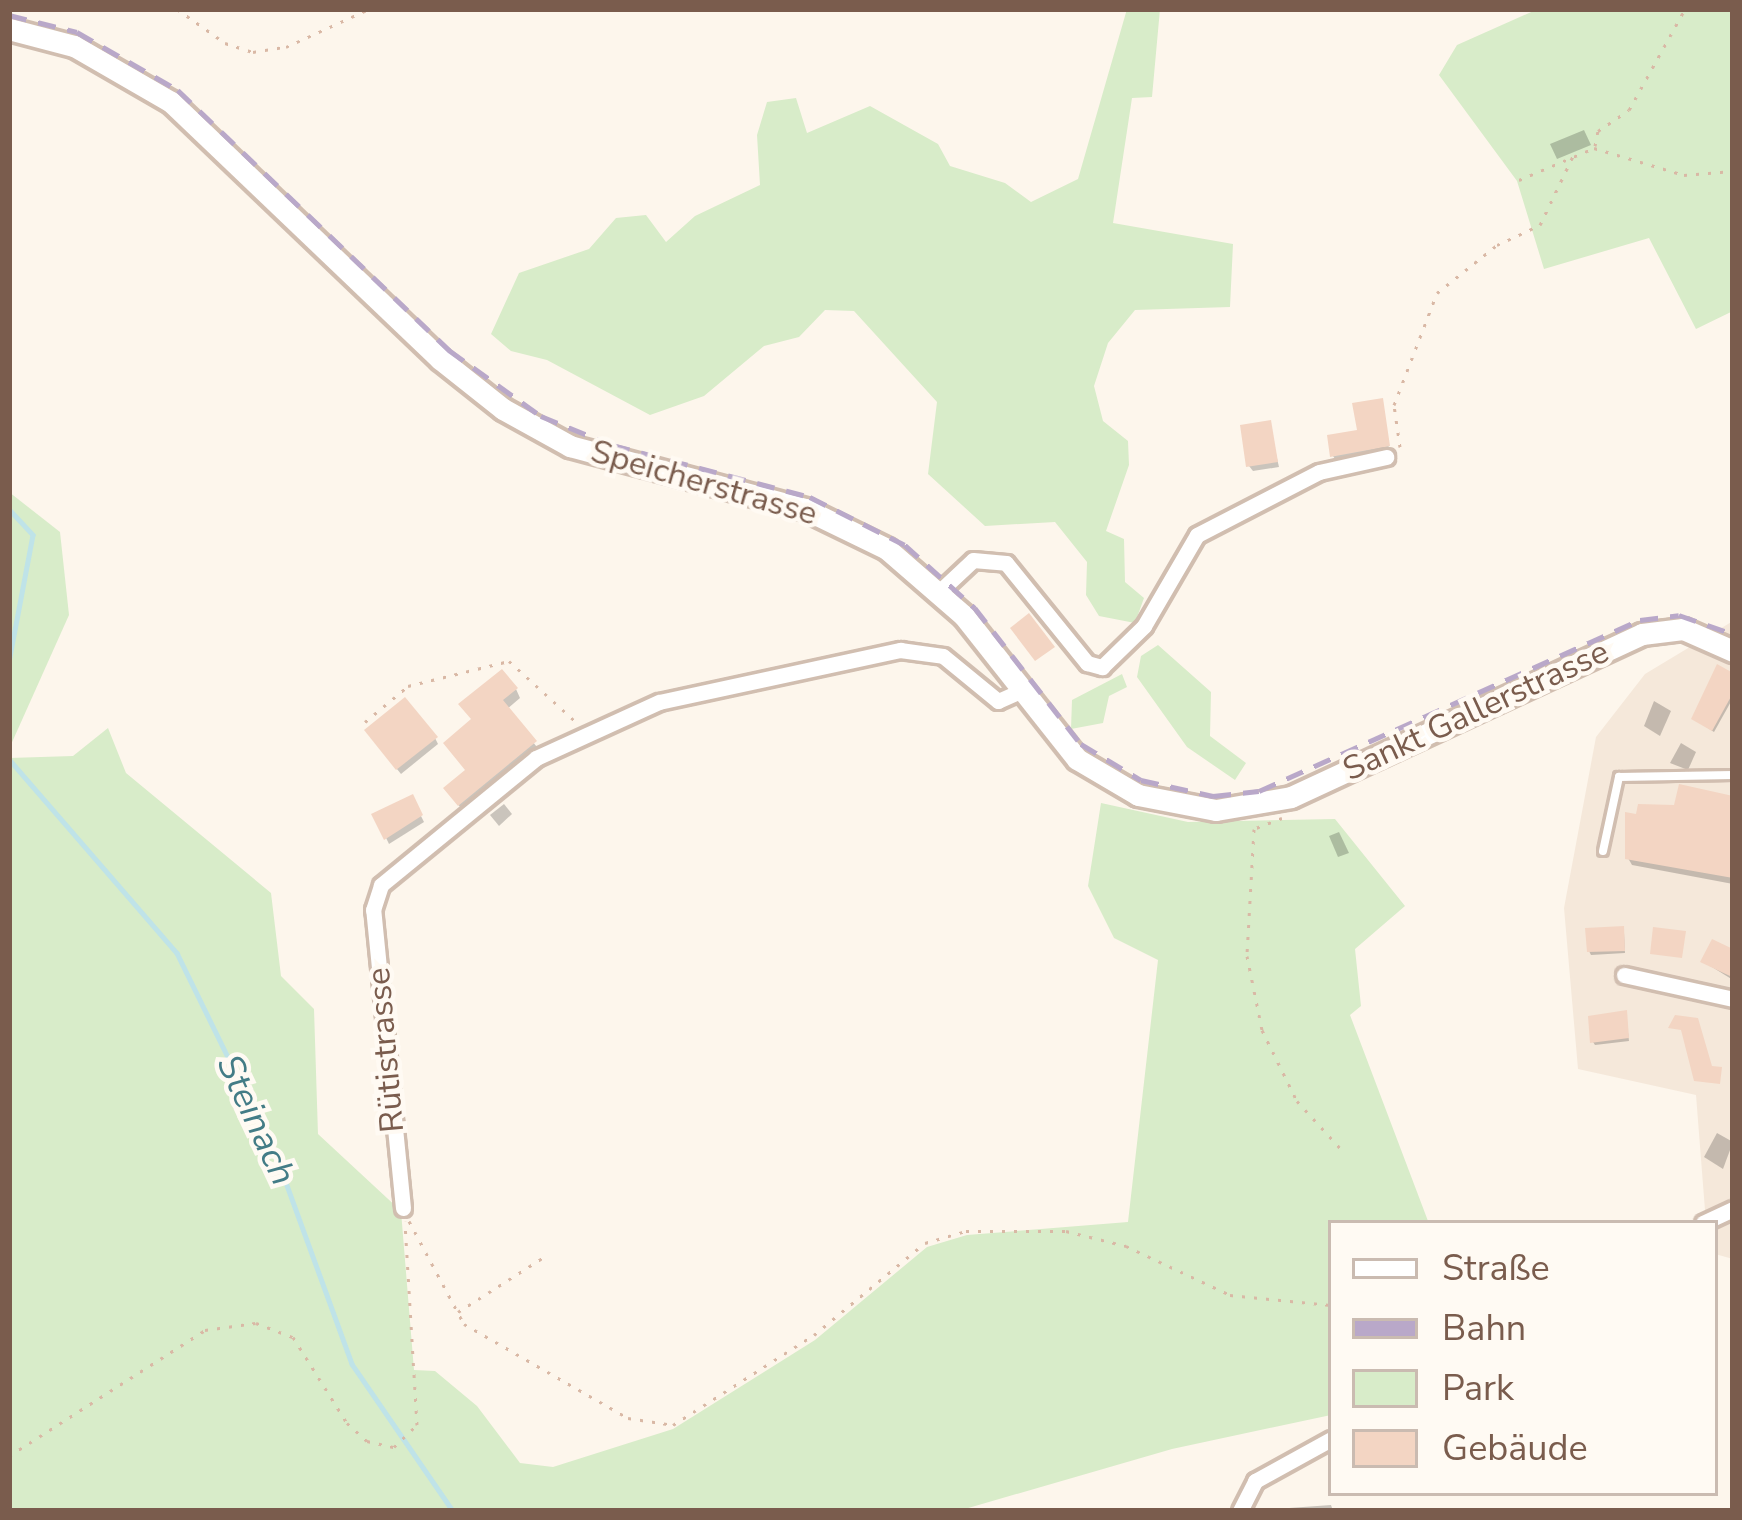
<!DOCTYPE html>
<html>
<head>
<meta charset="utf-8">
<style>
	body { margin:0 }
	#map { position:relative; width:1742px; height:1520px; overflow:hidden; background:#fdf6ec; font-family:"Nunito Sans",sans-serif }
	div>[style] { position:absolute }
	.residential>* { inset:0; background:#f5e8da }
	.green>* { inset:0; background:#d8ecc9 }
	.shadow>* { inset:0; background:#0003 }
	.stream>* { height:4.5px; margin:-2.25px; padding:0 2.25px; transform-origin:2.25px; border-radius:2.25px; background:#bfe3e8 }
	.building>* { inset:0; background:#f3d5c3 }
	.path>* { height:3px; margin-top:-1.5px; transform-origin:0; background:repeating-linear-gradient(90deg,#d9b8a5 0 3px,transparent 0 12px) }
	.roads { filter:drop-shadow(3px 0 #d1beb0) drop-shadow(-3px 0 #d1beb0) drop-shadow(0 3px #d1beb0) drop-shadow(0 -3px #d1beb0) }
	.lane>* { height:8px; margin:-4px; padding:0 4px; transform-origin:4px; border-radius:4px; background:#fff }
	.street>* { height:15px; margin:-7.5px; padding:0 7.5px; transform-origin:7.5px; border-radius:7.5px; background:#fff }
	.secondary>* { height:21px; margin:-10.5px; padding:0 10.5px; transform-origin:10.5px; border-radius:10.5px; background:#fff }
	.rail>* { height:4.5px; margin-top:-2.25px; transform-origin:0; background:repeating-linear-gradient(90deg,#b9a8c9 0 18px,transparent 0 30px) }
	span { translate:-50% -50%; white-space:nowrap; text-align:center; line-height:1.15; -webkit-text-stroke:9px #fffaf3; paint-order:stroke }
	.street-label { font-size:33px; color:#7a5c4d }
	.water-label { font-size:36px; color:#437c86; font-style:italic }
	.frame { position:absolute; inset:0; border:12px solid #7a5c4d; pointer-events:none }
	.legend { position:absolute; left:1328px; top:1220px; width:390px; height:276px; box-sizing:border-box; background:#fffaf3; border:3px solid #cabbb1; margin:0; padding:15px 21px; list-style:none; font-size:36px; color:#7a5c4d }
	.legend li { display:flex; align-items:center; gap:24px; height:60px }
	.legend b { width:60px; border:3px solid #cabbb1 }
</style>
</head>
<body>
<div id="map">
	<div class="residential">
		<i style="clip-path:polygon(1733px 621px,1733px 1259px,1715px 1254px,1715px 1223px,1706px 1223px,1696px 1095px,1578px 1069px,1564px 908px,1596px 737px,1645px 674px)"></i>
	</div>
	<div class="green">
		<i style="clip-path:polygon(1127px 9px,1160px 9px,1152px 97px,1132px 98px,1113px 223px,1233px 244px,1230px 307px,1135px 310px,1108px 343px,1094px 386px,1103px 421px,1128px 441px,1129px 465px,1106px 531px,1124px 539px,1125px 582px,1144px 598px,1135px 623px,1099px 616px,1086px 595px,1087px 562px,1055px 522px,985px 526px,928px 474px,937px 402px,854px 311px,825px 310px,799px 337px,764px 346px,704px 396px,650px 415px,547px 360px,511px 351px,491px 334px,519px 273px,589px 249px,616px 218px,646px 215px,666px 242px,695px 216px,760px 185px,757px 135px,767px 102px,796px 98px,807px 133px,870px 106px,938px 144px,950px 166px,1005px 183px,1031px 202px,1078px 179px)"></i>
		<i style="clip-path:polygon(1538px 9px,1733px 9px,1733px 311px,1696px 329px,1649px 238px,1544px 269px,1517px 181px,1439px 75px,1457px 45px)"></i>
		<i style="clip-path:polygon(9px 492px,60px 532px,69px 615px,9px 749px)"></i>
		<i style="clip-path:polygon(1158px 645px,1211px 692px,1210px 736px,1246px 763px,1235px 780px,1187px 747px,1137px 677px,1141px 656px)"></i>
		<i style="clip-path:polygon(1122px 674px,1127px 687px,1109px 696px,1103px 723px,1071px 729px,1072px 700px)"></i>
		<i style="clip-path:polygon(108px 728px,126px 773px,271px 893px,281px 976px,314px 1009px,318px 1134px,401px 1211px,414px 1370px,435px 1371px,477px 1406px,520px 1463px,553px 1467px,673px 1429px,815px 1340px,927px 1247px,967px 1235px,1128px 1222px,1158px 960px,1114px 938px,1088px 886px,1101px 803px,1188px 822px,1335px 819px,1405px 906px,1355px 949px,1361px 1006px,1350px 1015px,1428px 1221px,1331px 1223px,1331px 1415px,1172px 1449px,958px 1511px,9px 1511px,9px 758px,73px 756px)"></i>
	</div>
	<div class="shadow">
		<i style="clip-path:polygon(1584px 130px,1591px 145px,1557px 159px,1550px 144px)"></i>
		<i style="clip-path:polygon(1383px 405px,1389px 449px,1335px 459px,1333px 456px)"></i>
		<i style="clip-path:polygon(1269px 423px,1279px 467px,1253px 471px,1249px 466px)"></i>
		<i style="clip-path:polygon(1733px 677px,1733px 698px,1714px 732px,1694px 719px)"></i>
		<i style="clip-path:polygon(516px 689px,520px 698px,507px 709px,540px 751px,465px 813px,452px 797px,468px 772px,473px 721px)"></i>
		<i style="clip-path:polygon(1654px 701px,1671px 711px,1660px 736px,1644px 726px)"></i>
		<i style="clip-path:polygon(371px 737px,435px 738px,438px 744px,401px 774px)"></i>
		<i style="clip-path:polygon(1681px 743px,1696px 752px,1688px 770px,1670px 763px)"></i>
		<i style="clip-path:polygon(412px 798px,424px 822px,389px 844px,375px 815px)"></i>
		<i style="clip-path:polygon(1733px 799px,1733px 884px,1632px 865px,1628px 858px)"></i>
		<i style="clip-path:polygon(504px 804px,512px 814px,499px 826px,490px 815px)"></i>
		<i style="clip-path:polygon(1339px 832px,1349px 853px,1338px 857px,1329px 836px)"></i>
		<i style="clip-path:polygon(1624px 933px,1625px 953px,1591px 955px,1589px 951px)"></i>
		<i style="clip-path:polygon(1713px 943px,1733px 954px,1733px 980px,1704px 962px)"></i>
		<i style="clip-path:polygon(1626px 1013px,1629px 1041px,1595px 1045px,1593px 1042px)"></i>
		<i style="clip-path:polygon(1717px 1133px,1733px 1142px,1723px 1169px,1704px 1157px)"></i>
		<i style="clip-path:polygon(1331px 1505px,1333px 1511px,1275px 1511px,1275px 1509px)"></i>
	</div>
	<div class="stream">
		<i style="left:9px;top:509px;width:35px;rotate:47deg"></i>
		<i style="left:33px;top:535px;width:129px;rotate:100.7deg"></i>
		<i style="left:9px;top:759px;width:257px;rotate:49.1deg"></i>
		<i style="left:177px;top:953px;width:225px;rotate:63.9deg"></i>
		<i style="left:276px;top:1155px;width:222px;rotate:70deg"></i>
		<i style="left:352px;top:1364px;width:178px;rotate:55.5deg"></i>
	</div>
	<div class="building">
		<i style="clip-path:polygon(1383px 398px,1390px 446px,1330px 457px,1327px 435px,1357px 430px,1352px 403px)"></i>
		<i style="clip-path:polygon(1271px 420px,1278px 462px,1246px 467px,1240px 425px)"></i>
		<i style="clip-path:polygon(1029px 613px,1055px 647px,1035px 661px,1010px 628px)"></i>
		<i style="clip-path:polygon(1717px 664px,1733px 673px,1733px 693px,1712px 731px,1691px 719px)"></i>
		<i style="clip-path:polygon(502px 669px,518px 688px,503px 700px,537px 741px,458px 806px,443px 788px,465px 770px,443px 743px,471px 719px,458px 704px)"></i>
		<i style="clip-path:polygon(405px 697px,438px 737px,396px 770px,364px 730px)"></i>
		<i style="clip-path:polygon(1679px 784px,1733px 796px,1733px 878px,1625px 859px,1625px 812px,1636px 814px,1638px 804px,1674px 805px)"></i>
		<i style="clip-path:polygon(413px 794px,423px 815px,384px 840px,371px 814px)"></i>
		<i style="clip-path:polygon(1624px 926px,1625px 951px,1587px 952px,1585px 928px)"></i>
		<i style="clip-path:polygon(1653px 927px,1686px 931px,1682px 958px,1650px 954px)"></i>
		<i style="clip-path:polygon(1712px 939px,1733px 949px,1730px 976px,1700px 962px)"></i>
		<i style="clip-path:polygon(1627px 1010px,1629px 1038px,1590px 1043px,1588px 1016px)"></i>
		<i style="clip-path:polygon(1675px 1015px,1698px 1018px,1712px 1066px,1722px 1067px,1720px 1084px,1694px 1081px,1681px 1030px,1668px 1028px)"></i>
	</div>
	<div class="path">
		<i style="left:177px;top:9px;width:59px;rotate:35.3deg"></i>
		<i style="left:225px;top:43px;width:29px;rotate:18deg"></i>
		<i style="left:253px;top:52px;width:33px;rotate:-9deg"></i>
		<i style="left:286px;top:47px;width:91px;rotate:-24.6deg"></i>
		<i style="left:1595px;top:146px;width:15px;rotate:-79deg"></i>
		<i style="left:1598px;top:131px;width:37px;rotate:-34deg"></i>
		<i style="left:1629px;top:110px;width:115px;rotate:-61deg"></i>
		<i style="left:1519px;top:180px;width:82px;rotate:-23.1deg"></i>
		<i style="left:1594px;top:148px;width:94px;rotate:16.7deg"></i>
		<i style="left:1684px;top:175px;width:49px;rotate:-4.7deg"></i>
		<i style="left:1400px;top:447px;width:42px;rotate:-98.1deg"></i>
		<i style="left:1394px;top:405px;width:120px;rotate:-69deg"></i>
		<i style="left:1437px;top:293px;width:77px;rotate:-38.7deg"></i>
		<i style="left:1497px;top:245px;width:47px;rotate:-24.9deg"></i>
		<i style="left:1540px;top:225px;width:79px;rotate:-64.4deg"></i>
		<i style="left:9px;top:502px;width:100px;rotate:90deg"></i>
		<i style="left:365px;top:722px;width:56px;rotate:-39.9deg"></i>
		<i style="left:408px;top:686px;width:104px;rotate:-13.9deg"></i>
		<i style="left:509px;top:661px;width:91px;rotate:42.3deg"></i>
		<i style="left:1282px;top:818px;width:30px;rotate:159deg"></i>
		<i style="left:1254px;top:829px;width:127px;rotate:93.2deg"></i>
		<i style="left:1247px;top:956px;width:76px;rotate:78.5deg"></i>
		<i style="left:1262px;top:1030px;width:79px;rotate:63.8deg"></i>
		<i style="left:1297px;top:1101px;width:64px;rotate:47.5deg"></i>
		<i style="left:409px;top:1221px;width:117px;rotate:61.9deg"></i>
		<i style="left:464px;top:1324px;width:189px;rotate:29.8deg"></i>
		<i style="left:628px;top:1418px;width:46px;rotate:8.8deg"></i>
		<i style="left:673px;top:1425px;width:167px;rotate:-32.6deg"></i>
		<i style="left:814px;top:1335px;width:144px;rotate:-39.7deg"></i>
		<i style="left:925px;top:1243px;width:43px;rotate:-16.3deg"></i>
		<i style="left:966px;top:1231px;width:100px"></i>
		<i style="left:1066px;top:1231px;width:62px;rotate:14deg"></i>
		<i style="left:1126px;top:1246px;width:115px;rotate:25.2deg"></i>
		<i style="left:1230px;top:1295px;width:101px;rotate:5.7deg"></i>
		<i style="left:458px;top:1312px;width:102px;rotate:-32.6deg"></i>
		<i style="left:9px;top:1456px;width:233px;rotate:-32.7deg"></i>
		<i style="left:205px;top:1330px;width:51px;rotate:-7.8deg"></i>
		<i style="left:256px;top:1323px;width:40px;rotate:21deg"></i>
		<i style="left:293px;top:1337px;width:102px;rotate:57.9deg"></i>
		<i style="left:347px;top:1423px;width:27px;rotate:42deg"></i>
		<i style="left:367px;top:1441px;width:28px;rotate:13deg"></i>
		<i style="left:394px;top:1447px;width:32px;rotate:-44deg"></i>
		<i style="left:417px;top:1425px;width:204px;rotate:-93.4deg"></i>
	</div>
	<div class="roads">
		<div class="lane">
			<i style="left:1603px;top:851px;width:76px;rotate:-77.8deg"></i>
			<i style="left:1619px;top:777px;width:114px;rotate:-1deg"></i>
		</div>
		<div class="street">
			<i style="left:940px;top:591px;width:45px;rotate:-43.2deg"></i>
			<i style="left:973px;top:560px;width:33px;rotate:5deg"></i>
			<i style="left:1006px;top:563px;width:129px;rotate:51deg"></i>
			<i style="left:1087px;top:663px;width:16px;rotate:15deg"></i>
			<i style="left:1102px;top:667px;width:59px;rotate:-44.3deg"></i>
			<i style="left:1144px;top:626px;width:105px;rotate:-59.8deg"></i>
			<i style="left:1197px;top:535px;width:137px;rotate:-27.3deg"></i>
			<i style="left:1319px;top:472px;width:69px;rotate:-12.6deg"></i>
			<i style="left:1624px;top:975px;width:112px;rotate:12.4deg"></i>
			<i style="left:403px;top:1208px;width:300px;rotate:-95.7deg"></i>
			<i style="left:373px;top:910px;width:26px;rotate:-72deg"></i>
			<i style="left:381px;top:885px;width:200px;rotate:-39.3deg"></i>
			<i style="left:536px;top:758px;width:135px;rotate:-24.5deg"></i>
			<i style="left:659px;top:702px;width:247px;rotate:-12.2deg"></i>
			<i style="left:900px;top:650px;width:43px;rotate:7.9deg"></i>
			<i style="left:943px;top:656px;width:71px;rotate:39.3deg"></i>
			<i style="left:998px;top:701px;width:24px;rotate:-24deg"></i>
			<i style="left:1703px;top:1223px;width:33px;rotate:-25deg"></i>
			<i style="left:1240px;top:1511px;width:34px;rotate:-63deg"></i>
			<i style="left:1255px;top:1481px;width:87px;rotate:-28.9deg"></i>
		</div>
		<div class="secondary">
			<i style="left:9px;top:29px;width:67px;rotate:14.7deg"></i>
			<i style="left:74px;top:46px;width:112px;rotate:30deg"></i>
			<i style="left:171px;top:102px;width:372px;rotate:43.7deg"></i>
			<i style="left:440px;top:359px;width:80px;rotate:38.4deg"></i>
			<i style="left:503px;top:409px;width:77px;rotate:28.9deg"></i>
			<i style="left:570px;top:446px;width:243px;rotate:15deg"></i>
			<i style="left:805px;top:509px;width:91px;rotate:26deg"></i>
			<i style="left:887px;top:549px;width:102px;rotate:41deg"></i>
			<i style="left:964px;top:616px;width:182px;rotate:51.7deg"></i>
			<i style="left:1077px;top:759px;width:71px;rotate:30.5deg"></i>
			<i style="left:1138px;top:795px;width:79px;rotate:10.9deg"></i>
			<i style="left:1216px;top:810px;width:76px;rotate:-9.8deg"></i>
			<i style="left:1291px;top:797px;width:387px;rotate:-24.9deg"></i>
			<i style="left:1642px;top:634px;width:41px;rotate:-7deg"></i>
			<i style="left:1683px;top:629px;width:55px;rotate:23.7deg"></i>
		</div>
	</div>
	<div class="rail">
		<i style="left:9px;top:15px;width:70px;rotate:14deg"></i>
		<i style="left:77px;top:32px;width:116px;rotate:29.9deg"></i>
		<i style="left:178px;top:90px;width:376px;rotate:43.8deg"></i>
		<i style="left:449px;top:350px;width:113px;rotate:35.7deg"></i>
		<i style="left:541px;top:416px;width:77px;rotate:22.2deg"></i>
		<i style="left:612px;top:445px;width:205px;rotate:14.7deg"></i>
		<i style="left:810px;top:497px;width:106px;rotate:26.8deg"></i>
		<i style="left:905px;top:545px;width:94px;rotate:42deg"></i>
		<i style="left:975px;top:608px;width:172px;rotate:52.1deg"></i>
		<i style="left:1081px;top:744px;width:70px;rotate:31deg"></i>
		<i style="left:1141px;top:780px;width:74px;rotate:12.5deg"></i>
		<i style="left:1213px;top:796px;width:46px;rotate:-6.2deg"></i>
		<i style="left:1259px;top:791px;width:418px;rotate:-24.2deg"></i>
		<i style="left:1640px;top:620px;width:39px;rotate:-7deg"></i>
		<i style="left:1679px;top:615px;width:57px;rotate:19.4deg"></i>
	</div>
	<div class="street-label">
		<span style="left:704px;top:483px;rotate:16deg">Speicherstrasse</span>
		<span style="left:1476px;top:711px;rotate:-25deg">Sankt Gallerstrasse</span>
		<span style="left:386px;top:1050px;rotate:-95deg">Rütistrasse</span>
	</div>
	<div class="water-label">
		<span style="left:256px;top:1120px;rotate:65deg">Steinach</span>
	</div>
	<div class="frame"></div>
	<ul class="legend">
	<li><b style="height:15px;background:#fff"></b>Straße</li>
	<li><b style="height:15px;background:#b9a8c9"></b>Bahn</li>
	<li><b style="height:33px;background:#d8ecc9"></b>Park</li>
	<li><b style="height:33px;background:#f3d5c3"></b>Gebäude</li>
	</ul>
</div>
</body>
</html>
